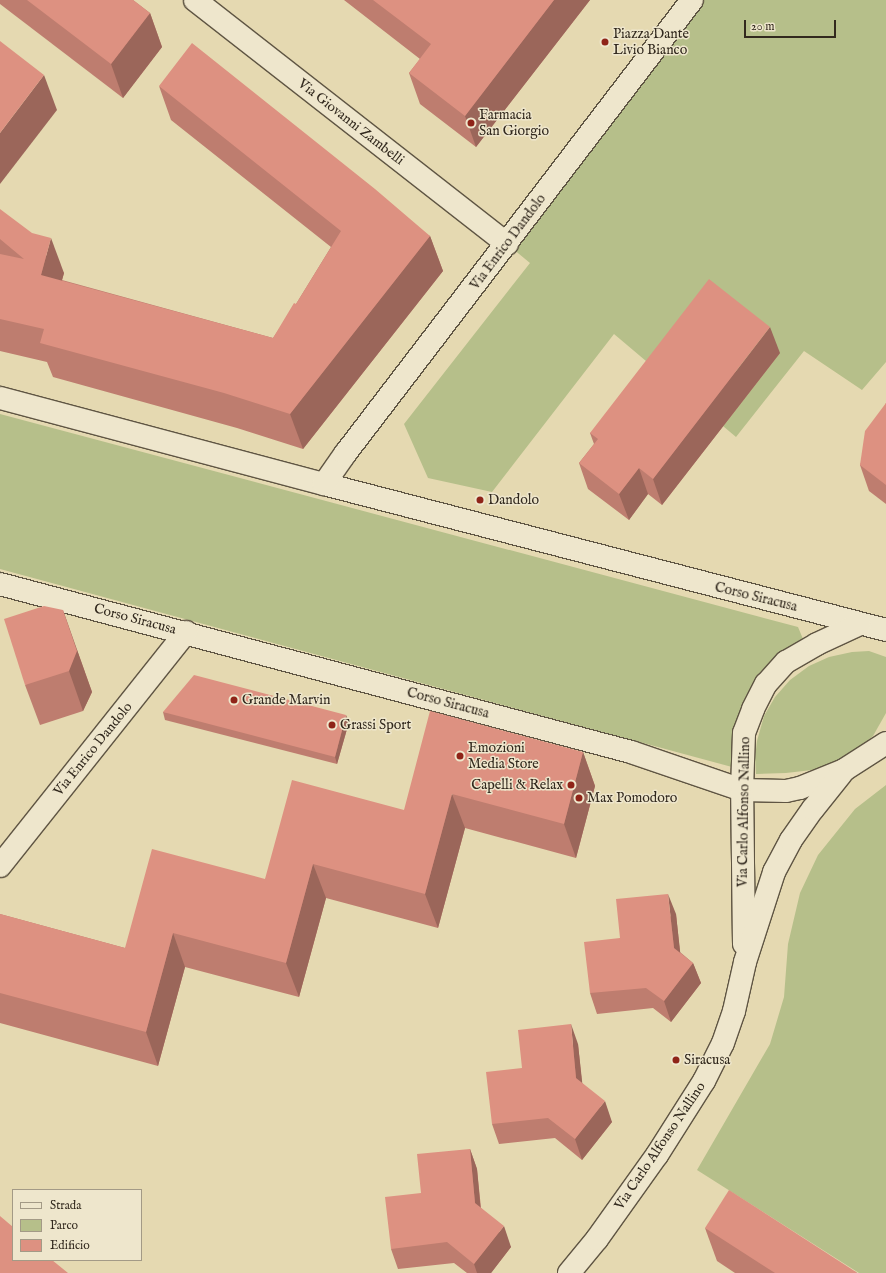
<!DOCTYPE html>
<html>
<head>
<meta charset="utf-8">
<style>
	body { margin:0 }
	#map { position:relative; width:886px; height:1273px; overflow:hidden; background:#e5d9b1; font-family:"IM FELL English",serif }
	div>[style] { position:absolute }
	.green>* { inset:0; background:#b6bf8a }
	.roads { filter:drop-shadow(1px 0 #5f5543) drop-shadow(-1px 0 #5f5543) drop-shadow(0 1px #5f5543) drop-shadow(0 -1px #5f5543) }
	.minor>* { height:22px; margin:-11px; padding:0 11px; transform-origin:11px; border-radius:11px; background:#eee6cc }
	.wall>* { inset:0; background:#be7d6f }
	.shaded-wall>* { inset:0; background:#9b665a }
	.building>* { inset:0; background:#dd9181 }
	.dots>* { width:11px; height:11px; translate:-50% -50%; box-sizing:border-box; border:2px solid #eee6cc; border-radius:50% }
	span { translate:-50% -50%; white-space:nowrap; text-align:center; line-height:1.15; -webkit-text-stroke:3px #eee6cc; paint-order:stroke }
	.poi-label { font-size:14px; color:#32291e }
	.left { translate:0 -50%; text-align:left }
	.right { translate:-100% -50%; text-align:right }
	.street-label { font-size:14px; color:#32291e }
	.legend { position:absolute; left:12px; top:1189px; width:130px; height:72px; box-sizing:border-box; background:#eee6cc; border:1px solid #a39a86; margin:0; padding:5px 7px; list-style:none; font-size:12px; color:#32291e }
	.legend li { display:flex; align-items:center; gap:8px; height:20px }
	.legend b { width:20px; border:1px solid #a39a86 }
	.scale { position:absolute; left:744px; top:20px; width:92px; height:18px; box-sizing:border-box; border:2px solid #32291e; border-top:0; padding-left:5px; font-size:12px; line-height:14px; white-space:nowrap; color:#32291e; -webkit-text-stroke:3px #eee6cc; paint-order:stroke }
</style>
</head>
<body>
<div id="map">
	<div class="green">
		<i style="clip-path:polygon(692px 0,886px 0,886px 362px,862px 390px,804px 351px,736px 437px,614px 334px,492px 492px,428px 478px,404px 424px,530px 263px,507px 244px)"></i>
		<i style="clip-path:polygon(0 414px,798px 627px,803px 639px,771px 663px,746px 696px,735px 729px,732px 767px,0 569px)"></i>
		<i style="clip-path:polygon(869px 651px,886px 657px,886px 713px,873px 736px,855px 752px,836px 763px,812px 770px,786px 773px,756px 774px,755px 758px,757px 741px,764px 716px,775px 697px,790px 680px,809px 666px,829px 657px,852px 652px)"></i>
		<i style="clip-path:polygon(886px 785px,886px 1273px,859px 1273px,697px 1170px,770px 1044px,784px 997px,788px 944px,800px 893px,818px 855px,855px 809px)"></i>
	</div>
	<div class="roads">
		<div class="minor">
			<i style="left:195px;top:0;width:396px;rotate:38deg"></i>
			<i style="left:0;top:398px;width:335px;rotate:14.9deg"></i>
			<i style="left:324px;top:484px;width:581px;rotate:14.56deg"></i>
			<i style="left:324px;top:484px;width:37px;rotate:-55deg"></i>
			<i style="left:345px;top:454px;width:571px;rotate:-52.61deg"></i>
			<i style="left:0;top:584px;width:653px;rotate:14.91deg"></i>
			<i style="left:631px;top:752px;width:117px;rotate:18.9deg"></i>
			<i style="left:742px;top:790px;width:44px;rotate:1.3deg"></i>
			<i style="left:786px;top:791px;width:14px;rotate:-12deg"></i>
			<i style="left:800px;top:788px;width:48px;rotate:-22.2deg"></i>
			<i style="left:844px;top:770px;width:50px;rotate:-32.7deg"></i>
			<i style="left:0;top:866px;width:299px;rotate:-51.5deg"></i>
			<i style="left:744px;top:944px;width:154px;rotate:-90.7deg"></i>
			<i style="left:742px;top:790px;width:57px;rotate:-88deg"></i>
			<i style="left:744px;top:733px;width:26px;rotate:-69deg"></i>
			<i style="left:753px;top:709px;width:28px;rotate:-63deg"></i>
			<i style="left:766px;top:684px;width:30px;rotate:-48deg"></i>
			<i style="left:786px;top:662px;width:36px;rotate:-30deg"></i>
			<i style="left:817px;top:644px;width:47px;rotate:-24.9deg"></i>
			<i style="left:569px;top:1273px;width:44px;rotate:-50.5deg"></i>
			<i style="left:597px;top:1239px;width:103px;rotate:-54.5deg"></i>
			<i style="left:657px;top:1155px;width:88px;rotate:-57.6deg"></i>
			<i style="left:704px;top:1081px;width:42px;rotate:-63.4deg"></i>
			<i style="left:723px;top:1043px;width:34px;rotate:-71deg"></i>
			<i style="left:734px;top:1011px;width:50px;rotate:-77.3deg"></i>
			<i style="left:745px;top:962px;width:95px;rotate:-72.1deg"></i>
			<i style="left:774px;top:872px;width:36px;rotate:-62deg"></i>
			<i style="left:791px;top:840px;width:38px;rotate:-55deg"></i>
			<i style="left:813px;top:809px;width:45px;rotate:-51.3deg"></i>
		</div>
	</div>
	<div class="wall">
		<i style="clip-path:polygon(0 0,133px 0,150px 13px,162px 47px,123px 98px,0 4px)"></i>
		<i style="clip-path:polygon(344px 0,590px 0,476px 147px,420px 104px,409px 73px,420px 59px)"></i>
		<i style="clip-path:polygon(159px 86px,430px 236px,443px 271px,303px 449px,237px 428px,53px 377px,47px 362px,0 351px,0 210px,64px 273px,62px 280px,273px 338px,296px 304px,331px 247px,171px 120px)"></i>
		<i style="clip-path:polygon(780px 353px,662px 505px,648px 494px,629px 520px,588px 489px,579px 463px,594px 444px,590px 433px)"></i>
		<i style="clip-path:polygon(886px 403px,886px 504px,869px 491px,860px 465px)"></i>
		<i style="clip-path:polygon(77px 650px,92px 692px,83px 711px,40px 725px,25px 685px)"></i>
		<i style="clip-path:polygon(163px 712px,349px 722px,337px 764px,165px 720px)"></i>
		<i style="clip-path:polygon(583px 752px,595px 786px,576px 858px,465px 828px,438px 928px,326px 898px,299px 997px,185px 967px,158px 1066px,0 1023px,0 914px,125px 948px,265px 879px,404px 810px)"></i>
		<i style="clip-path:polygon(676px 914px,680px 952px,693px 963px,701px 983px,671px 1022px,653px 1008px,597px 1014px,590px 993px,620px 938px)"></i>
		<i style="clip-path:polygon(578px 1044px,582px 1083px,612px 1122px,582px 1160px,555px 1138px,499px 1144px,492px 1124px,522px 1068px)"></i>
		<i style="clip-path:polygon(470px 1149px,477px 1169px,481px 1208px,511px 1247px,491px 1273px,467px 1273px,454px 1263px,398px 1269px,391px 1249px,421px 1193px)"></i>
		<i style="clip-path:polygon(705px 1228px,856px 1272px,857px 1273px,735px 1273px,717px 1261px)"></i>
	</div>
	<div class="shaded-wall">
		<i style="clip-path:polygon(554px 0,590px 0,476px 147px,465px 116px)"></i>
		<i style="clip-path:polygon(150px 13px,162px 47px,123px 98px,111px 64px)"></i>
		<i style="clip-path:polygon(44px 75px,57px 110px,0 184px,0 133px)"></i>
		<i style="clip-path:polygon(430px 236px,443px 271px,303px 449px,290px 414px)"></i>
		<i style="clip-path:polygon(51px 238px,64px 273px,54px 309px,41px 275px)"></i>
		<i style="clip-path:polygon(770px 327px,780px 353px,662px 505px,653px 479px)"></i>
		<i style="clip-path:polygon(639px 468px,648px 494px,629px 520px,619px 494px)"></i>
		<i style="clip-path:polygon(63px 610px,92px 692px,83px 711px,69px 671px)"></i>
		<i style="clip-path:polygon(346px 715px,349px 722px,337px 764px,335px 757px)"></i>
		<i style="clip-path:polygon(583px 752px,595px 786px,576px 858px,564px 824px)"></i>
		<i style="clip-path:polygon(452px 794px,465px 828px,438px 928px,425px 894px)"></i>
		<i style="clip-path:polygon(313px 864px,326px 898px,299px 997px,286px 963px)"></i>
		<i style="clip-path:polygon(668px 894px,676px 914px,682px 969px,674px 948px)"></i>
		<i style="clip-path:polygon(173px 933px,185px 967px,158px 1066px,146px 1032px)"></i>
		<i style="clip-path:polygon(693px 963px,701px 983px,671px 1022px,664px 1001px)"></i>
		<i style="clip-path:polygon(571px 1024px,578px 1044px,584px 1099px,576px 1078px)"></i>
		<i style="clip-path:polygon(605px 1101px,612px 1122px,582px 1160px,575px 1139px)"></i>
		<i style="clip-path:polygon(470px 1149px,477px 1169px,482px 1224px,475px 1203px)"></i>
		<i style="clip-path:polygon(504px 1226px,511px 1247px,491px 1273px,477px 1273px,474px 1264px)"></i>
	</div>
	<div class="building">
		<i style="clip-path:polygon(27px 0,133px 0,150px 13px,111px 64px)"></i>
		<i style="clip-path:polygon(373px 0,554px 0,465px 116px,409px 73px,431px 44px)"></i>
		<i style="clip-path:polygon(0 41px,44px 75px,0 133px)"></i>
		<i style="clip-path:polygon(192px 43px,375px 189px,430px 236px,290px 414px,224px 393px,40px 343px,44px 329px,0 319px,0 254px,24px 259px,0 239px,0 209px,32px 233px,51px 238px,41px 275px,273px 338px,294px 303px,296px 304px,341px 231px,159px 86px)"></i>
		<i style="clip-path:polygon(709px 279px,770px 327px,653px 479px,639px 468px,619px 494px,579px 463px,598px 439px,590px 433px)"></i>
		<i style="clip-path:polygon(886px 403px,886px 485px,860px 465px,865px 431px)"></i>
		<i style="clip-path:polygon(44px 606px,63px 610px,77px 651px,69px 671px,25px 685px,4px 619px)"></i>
		<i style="clip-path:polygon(194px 675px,346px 715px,335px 757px,163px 712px)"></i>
		<i style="clip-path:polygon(430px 711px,583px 752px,564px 824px,452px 794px,425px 894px,313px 864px,286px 963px,173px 933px,146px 1032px,0 993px,0 914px,125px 948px,152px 849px,265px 879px,292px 780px,404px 810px)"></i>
		<i style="clip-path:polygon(668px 894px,674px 948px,693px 963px,664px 1001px,646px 988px,590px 993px,584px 942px,620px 938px,616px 899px)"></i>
		<i style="clip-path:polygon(571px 1024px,576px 1078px,605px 1101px,575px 1139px,548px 1118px,492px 1124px,486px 1072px,522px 1068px,518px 1030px)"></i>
		<i style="clip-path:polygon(470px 1149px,475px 1203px,504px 1226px,474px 1264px,447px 1242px,391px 1249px,385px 1197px,421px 1193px,417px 1154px)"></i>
		<i style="clip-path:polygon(729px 1190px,856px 1272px,856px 1273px,775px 1273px,705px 1228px)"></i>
		<i style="clip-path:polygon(0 1216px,13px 1227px,13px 1260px,52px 1260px,68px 1273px,0 1273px)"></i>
	</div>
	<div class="dots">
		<i style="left:605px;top:42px;background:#8f2418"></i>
		<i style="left:471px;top:123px;background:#8f2418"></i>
		<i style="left:480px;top:500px;background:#8f2418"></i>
		<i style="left:234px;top:700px;background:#8f2418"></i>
		<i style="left:332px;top:725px;background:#8f2418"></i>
		<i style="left:460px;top:756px;background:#8f2418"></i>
		<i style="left:571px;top:785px;background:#8f2418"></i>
		<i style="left:579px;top:798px;background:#8f2418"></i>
		<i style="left:676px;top:1060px;background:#8f2418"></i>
	</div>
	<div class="poi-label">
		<span class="left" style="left:613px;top:42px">Piazza Dante<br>Livio Bianco</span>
		<span class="left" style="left:479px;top:123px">Farmacia<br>San Giorgio</span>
		<span class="left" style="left:488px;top:500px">Dandolo</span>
		<span class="left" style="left:242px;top:700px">Grande Marvin</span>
		<span class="left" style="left:340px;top:725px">Grassi Sport</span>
		<span class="left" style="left:468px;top:756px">Emozioni<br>Media Store</span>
		<span class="right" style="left:563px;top:785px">Capelli &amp; Relax</span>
		<span class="left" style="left:587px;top:798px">Max Pomodoro</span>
		<span class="left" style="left:684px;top:1060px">Siracusa</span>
	</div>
	<div class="street-label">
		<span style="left:351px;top:122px;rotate:38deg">Via Giovanni Zambelli</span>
		<span style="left:508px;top:242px;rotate:-53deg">Via Enrico Dandolo</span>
		<span style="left:756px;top:597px;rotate:14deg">Corso Siracusa</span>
		<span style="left:135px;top:619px;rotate:15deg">Corso Siracusa</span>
		<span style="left:448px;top:703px;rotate:15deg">Corso Siracusa</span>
		<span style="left:93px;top:749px;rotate:-51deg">Via Enrico Dandolo</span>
		<span style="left:744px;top:812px;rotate:-89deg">Via Carlo Alfonso Nallino</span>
		<span style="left:660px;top:1146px;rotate:-56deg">Via Carlo Alfonso Nallino</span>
	</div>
	<ul class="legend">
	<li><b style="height:5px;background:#eee6cc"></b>Strada</li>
	<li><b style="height:11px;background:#b6bf8a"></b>Parco</li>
	<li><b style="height:11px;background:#dd9181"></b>Edificio</li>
	</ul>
	<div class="scale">20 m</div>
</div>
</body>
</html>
